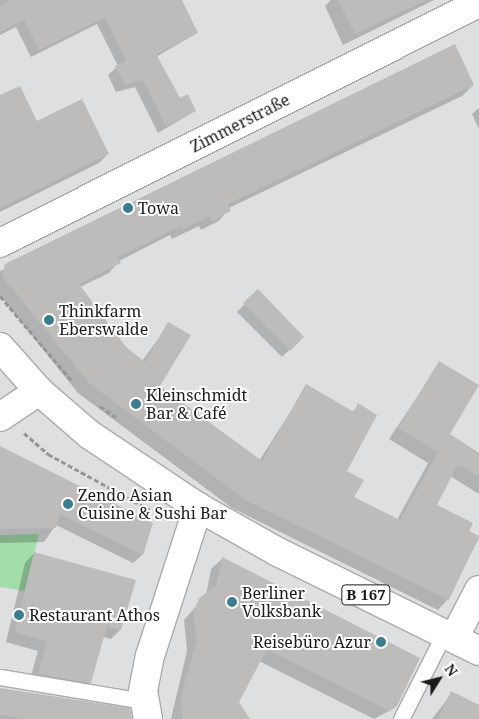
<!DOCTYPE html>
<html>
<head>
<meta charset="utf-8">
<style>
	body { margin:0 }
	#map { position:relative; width:479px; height:719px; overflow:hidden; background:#dedfe1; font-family:"Noto Serif",serif }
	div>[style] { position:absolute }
	.green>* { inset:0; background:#a2ddaa }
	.shadow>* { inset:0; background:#0003 }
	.building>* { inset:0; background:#bebcbb }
	.path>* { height:3px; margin-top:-1.5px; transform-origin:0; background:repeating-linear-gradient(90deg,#959697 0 5px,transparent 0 7.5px) }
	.roads { filter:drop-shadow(1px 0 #aaabac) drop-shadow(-1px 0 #aaabac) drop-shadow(0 1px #aaabac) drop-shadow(0 -1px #aaabac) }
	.lane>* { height:15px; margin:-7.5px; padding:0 7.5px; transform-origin:7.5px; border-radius:7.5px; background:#fff }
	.street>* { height:28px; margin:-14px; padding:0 14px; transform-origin:14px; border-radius:14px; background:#fff }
	.primary>* { height:28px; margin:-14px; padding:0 14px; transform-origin:14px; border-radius:14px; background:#fff }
	.dots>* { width:14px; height:14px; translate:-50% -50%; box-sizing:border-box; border:2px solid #fff; border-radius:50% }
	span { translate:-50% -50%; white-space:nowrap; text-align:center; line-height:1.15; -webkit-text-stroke:4px #fff; paint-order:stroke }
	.shield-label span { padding:1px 4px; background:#fff; border:1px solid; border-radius:4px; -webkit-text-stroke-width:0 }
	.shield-label { font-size:15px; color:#1a1b1b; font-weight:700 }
	.street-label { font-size:16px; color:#1a1b1b }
	.poi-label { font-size:16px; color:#1a1b1b }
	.left { translate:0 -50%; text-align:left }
	.right { translate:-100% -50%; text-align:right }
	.north { position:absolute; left:414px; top:654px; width:50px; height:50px; -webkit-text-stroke:4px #fff; paint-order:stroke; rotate:54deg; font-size:14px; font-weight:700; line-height:20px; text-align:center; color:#1a1b1b }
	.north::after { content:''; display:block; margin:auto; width:18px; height:22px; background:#1a1b1b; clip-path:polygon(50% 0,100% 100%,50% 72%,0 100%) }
</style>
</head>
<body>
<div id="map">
	<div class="green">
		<i style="clip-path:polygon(39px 534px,25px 591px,0 587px,0 535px)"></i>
	</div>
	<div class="shadow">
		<i style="clip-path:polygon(0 0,180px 0,197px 33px,156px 57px,179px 100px,195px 111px,158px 133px,135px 87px,116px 92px,108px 75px,118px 66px,97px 24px,31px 57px,16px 27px,0 35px)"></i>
		<i style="clip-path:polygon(331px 0,434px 0,343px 45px,325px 6px)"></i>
		<i style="clip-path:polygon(473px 85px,462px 96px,229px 208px,219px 221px,201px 230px,199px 226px,172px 239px,170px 235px,119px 261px,109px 273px,80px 287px,125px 348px,142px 361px,169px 324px,159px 387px,259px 461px,307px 386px,352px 412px,359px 405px,345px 471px,352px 497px,397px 520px,428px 463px,389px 439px,440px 363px,448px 435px,479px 453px,479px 494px,450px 476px,436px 505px,479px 538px,448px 599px,438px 610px,232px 508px,78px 393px,0 296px,0 271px)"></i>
		<i style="clip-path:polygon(0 97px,37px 123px,108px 154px,99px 163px,0 212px)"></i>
		<i style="clip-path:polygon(479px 108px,479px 129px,472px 114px)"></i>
		<i style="clip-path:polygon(258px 291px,303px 337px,282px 357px,237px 312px)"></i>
		<i style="clip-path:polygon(0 449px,151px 524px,142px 555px,133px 563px,56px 525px,44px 542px,0 543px)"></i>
		<i style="clip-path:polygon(34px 553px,134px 581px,120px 630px,111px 639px,103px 637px,89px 682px,80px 692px,29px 683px,38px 651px,6px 642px,25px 563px)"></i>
		<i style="clip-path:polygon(222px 559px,418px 658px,389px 711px,374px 719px,259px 661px,238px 702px,249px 719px,171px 719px,187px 651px,184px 620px,206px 595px,211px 569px)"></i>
		<i style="clip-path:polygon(0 690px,101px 719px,0 719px)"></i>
		<i style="clip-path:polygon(452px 693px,479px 706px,479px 719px,432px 719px)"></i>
	</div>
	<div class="building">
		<i style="clip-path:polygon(11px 0,182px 0,198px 33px,156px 54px,180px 98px,188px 94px,196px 111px,166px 126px,143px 80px,125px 85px,115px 66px,126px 61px,105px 17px,39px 50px,24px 20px,0 32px,0 5px)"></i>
		<i style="clip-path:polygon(338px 0,427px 0,355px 34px)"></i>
		<i style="clip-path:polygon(455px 44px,474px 85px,228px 204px,231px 211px,212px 221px,210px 216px,183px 229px,181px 226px,118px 257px,121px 263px,79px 284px,126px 347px,145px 362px,168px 322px,191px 335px,160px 386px,262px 461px,306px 384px,354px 412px,358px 403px,377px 415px,347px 471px,364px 480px,354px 497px,400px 520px,438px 452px,398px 428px,439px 361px,479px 385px,450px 434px,479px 453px,479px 477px,458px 464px,437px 505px,473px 523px,469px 531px,479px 536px,449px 600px,244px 499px,89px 383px,2px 276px,5px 264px)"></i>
		<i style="clip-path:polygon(20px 86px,37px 121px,82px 99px,109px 154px,0 208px,0 95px)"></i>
		<i style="clip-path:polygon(258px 289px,304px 337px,290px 351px,243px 303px)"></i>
		<i style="clip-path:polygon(0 446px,153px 523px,143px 555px,60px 514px,56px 528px,0 529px)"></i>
		<i style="clip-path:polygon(34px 552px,136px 580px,121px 630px,107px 626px,91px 683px,38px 674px,47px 642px,15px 632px)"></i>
		<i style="clip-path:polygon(222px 557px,420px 658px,397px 706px,390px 711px,267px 649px,239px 702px,250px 719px,182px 719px,181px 696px,197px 639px,193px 614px,199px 598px,216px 586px)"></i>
		<i style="clip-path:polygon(0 688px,130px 708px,132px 719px,23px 719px,0 714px)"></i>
		<i style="clip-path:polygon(451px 691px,479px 705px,479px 719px,438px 719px)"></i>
	</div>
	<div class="path">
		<i style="left:0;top:296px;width:113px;rotate:49.7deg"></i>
		<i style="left:100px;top:406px;width:19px;rotate:35deg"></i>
		<i style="left:24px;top:433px;width:32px;rotate:41deg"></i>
		<i style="left:48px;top:454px;width:116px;rotate:28.8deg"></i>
	</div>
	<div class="roads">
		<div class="lane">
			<i style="left:0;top:677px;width:145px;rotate:9.5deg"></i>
			<i style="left:401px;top:719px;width:95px;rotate:-63.2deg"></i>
		</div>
		<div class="street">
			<i style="left:0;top:243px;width:536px;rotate:-26.61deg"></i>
			<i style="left:0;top:417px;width:47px;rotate:-33.7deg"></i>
			<i style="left:454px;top:638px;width:54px;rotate:-62.5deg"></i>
			<i style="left:148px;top:719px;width:28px;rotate:-100deg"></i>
			<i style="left:143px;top:691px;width:36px;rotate:-79deg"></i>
			<i style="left:150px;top:656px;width:157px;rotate:-72.1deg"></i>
		</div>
		<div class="primary">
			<i style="left:0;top:347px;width:59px;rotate:48.4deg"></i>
			<i style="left:39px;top:391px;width:67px;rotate:40.8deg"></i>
			<i style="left:90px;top:435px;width:130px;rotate:33.7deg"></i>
			<i style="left:198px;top:507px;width:92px;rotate:29.4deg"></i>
			<i style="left:278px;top:552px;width:224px;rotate:26.2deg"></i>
		</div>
	</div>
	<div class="dots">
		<i style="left:128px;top:208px;background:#3b7d8f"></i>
		<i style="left:49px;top:320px;background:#3b7d8f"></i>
		<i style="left:136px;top:404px;background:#3b7d8f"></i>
		<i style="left:68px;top:504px;background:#3b7d8f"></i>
		<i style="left:232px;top:602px;background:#3b7d8f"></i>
		<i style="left:19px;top:615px;background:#3b7d8f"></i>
		<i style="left:381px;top:642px;background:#3b7d8f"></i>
	</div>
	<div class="shield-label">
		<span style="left:366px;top:595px">B 167</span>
	</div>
	<div class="street-label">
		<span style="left:240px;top:123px;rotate:-27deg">Zimmerstraße</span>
	</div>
	<div class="poi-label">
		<span class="left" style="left:138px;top:208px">Towa</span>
		<span class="left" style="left:59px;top:320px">Thinkfarm<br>Eberswalde</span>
		<span class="left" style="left:146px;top:404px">Kleinschmidt<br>Bar &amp; Café</span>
		<span class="left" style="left:78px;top:504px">Zendo Asian<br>Cuisine &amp; Sushi Bar</span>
		<span class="left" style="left:242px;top:602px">Berliner<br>Volksbank</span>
		<span class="left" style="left:29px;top:615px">Restaurant Athos</span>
		<span class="right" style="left:371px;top:642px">Reisebüro Azur</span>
	</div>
	<div class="north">N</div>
</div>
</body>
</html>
